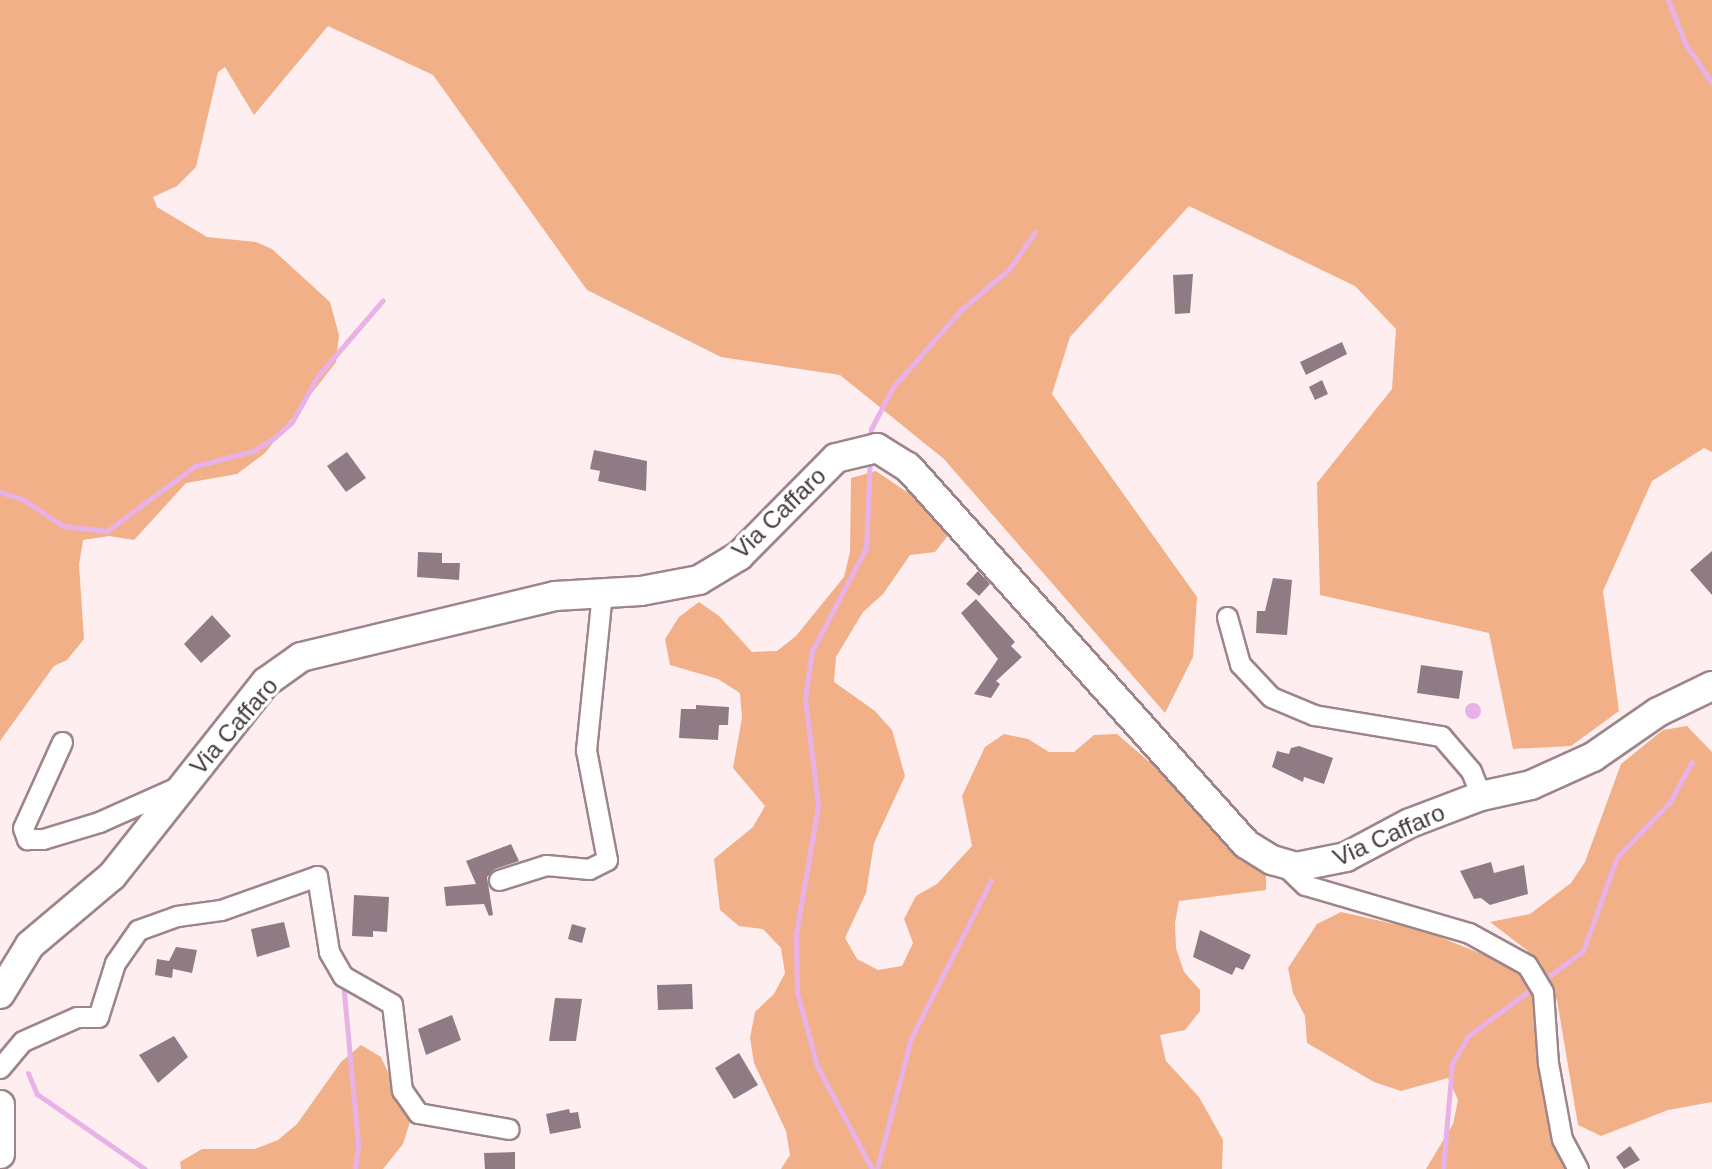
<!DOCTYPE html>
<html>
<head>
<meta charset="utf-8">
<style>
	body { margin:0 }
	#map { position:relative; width:1712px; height:1169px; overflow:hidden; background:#feeeef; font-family:Arial,sans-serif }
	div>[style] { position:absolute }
	.forest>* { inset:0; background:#f1b087 }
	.water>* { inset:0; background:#e8b2e8 }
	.round { border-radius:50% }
	.stream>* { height:5px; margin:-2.5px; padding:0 2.5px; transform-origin:2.5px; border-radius:2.5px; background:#e8b2e8 }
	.building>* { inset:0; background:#907b85 }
	.roads { filter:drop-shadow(2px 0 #9d8588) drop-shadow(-2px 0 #9d8588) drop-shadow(0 2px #9d8588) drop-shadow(0 -2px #9d8588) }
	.street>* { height:19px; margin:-9.5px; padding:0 9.5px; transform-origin:9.5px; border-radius:9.5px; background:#fff }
	.secondary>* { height:28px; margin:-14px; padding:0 14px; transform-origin:14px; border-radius:14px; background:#fff }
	span { translate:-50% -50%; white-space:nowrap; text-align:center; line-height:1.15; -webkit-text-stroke:7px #fff; paint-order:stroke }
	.street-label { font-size:24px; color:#43383a }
</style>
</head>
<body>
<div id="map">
	<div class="forest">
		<i style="clip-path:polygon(0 0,1712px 0,1712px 452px,1704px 448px,1652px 481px,1603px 591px,1619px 711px,1571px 746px,1513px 749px,1489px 633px,1320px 595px,1317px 483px,1392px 389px,1396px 329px,1355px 286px,1189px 206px,1070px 337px,1052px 394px,1197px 597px,1193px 657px,1165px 713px,944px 459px,840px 375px,721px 357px,587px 290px,433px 75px,328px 26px,254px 115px,225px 67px,218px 72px,196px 167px,177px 186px,153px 197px,157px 207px,207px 237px,256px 242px,272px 249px,330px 302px,339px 335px,336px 362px,265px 453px,237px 474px,186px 483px,134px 540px,109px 536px,83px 540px,79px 565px,84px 639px,67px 660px,54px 666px,0 741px)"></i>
		<i style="clip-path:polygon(876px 471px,936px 512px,950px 533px,935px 552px,910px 555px,883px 594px,863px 612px,836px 657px,834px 682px,875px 711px,892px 730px,905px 776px,874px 843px,866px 893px,845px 938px,857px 959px,878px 970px,902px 966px,913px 943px,904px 919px,916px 896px,937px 884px,972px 846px,962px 796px,985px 747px,1004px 734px,1028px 739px,1049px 752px,1074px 752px,1094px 735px,1117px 734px,1153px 765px,1230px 848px,1266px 872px,1266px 890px,1179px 901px,1175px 923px,1176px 948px,1184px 972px,1200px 990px,1200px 1011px,1185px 1030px,1160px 1035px,1166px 1061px,1199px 1097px,1223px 1140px,1222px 1169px,781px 1169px,790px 1155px,786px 1131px,754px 1063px,750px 1038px,755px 1012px,774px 994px,785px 973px,781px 948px,763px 929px,739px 926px,720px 910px,714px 859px,753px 827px,765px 806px,733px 768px,742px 718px,740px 693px,718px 679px,670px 665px,665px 639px,679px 617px,699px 602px,719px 616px,752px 652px,777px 651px,796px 636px,844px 577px,850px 552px,851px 478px)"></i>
		<i style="clip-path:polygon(1687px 726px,1712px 752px,1712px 1102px,1668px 1110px,1601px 1136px,1578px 1125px,1557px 1000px,1528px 951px,1490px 922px,1530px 914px,1571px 883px,1585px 862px,1621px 764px,1663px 730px)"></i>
		<i style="clip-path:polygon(1341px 912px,1425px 931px,1519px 969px,1532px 991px,1551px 1143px,1566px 1169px,1426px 1169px,1453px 1124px,1458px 1100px,1448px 1078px,1401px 1091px,1374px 1082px,1307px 1043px,1305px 1016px,1293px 993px,1288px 968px,1317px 924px)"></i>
		<i style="clip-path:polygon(361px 1045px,381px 1057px,410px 1122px,403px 1144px,383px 1169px,181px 1169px,180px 1162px,202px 1149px,255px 1149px,278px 1140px,297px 1124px,341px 1062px)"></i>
	</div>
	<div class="water">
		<i class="round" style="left:1465px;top:703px;width:16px;height:16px"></i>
	</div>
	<div class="stream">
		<i style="left:1668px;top:0;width:48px;rotate:68.2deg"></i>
		<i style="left:1686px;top:45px;width:46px;rotate:55.6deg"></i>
		<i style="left:870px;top:440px;width:11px;rotate:-85deg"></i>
		<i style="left:871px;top:429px;width:47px;rotate:-62.4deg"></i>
		<i style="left:893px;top:387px;width:103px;rotate:-48.6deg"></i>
		<i style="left:961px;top:310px;width:63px;rotate:-40.5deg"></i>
		<i style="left:1009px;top:269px;width:45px;rotate:-54.9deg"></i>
		<i style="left:870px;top:457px;width:91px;rotate:92.5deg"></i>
		<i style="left:866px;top:548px;width:116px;rotate:117.7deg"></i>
		<i style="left:812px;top:651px;width:48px;rotate:98.5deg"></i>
		<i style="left:805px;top:698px;width:109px;rotate:83.1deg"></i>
		<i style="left:818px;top:806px;width:130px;rotate:99.8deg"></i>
		<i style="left:796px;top:934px;width:58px;rotate:89deg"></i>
		<i style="left:797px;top:992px;width:77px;rotate:74.9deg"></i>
		<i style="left:817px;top:1066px;width:117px;rotate:61.9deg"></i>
		<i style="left:0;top:492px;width:25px;rotate:18deg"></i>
		<i style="left:24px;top:500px;width:47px;rotate:33.7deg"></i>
		<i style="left:63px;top:526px;width:44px;rotate:6.5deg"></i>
		<i style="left:107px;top:531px;width:109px;rotate:-36.5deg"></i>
		<i style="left:195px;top:466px;width:60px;rotate:-14.5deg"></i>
		<i style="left:253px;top:451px;width:23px;rotate:-31deg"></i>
		<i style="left:273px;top:439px;width:25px;rotate:-42deg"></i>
		<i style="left:292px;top:422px;width:51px;rotate:-60.9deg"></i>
		<i style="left:317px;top:377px;width:101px;rotate:-49.4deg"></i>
		<i style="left:343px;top:982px;width:164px;rotate:84.7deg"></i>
		<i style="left:358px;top:1145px;width:24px;rotate:97deg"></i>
		<i style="left:28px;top:1073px;width:23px;rotate:67deg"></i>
		<i style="left:37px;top:1094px;width:131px;rotate:34.8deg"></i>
		<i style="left:877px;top:1169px;width:135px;rotate:-75.5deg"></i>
		<i style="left:911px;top:1038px;width:177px;rotate:-63.1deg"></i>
		<i style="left:1443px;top:1169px;width:106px;rotate:-85.1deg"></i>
		<i style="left:1452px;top:1063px;width:31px;rotate:-59deg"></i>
		<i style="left:1468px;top:1036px;width:143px;rotate:-36.5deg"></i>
		<i style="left:1583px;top:951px;width:100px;rotate:-70.1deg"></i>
		<i style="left:1617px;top:857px;width:75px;rotate:-46.1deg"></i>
		<i style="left:1669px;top:803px;width:47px;rotate:-60.7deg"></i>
	</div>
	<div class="building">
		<i style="clip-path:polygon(1193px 274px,1190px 313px,1175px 314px,1173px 275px)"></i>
		<i style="clip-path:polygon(1342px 342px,1347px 354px,1306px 375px,1300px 362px)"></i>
		<i style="clip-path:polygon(1322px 380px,1328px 394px,1315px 400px,1309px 387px)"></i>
		<i style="clip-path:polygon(594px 450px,647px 461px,646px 491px,598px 481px,600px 471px,590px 469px)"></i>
		<i style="clip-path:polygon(347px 452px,366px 478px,346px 492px,327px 466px)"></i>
		<i style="clip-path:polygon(1712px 551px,1712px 595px,1690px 570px)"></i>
		<i style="clip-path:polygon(418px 552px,442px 553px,442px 563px,460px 563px,459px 580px,417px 577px)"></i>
		<i style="clip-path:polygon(978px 571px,990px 584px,979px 596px,966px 584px)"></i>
		<i style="clip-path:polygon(1273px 578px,1292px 580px,1287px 635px,1256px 633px,1257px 611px,1265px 611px)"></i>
		<i style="clip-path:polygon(976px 599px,1015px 642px,1011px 646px,1022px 657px,996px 681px,1000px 684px,991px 698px,974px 694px,998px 659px,961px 613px)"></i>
		<i style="clip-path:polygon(212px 615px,231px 636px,201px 663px,184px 644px)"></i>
		<i style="clip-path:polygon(1421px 665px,1463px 671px,1459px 699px,1417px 693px)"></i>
		<i style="clip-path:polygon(696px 705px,729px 707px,728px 725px,719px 725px,718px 740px,679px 738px,681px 709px,696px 709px)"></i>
		<i style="clip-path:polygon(1299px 746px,1333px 758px,1324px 784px,1304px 777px,1303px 782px,1272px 767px,1277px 751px,1289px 754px,1291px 748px)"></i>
		<i style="clip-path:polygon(511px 844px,519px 861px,495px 869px,487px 877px,493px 915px,489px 916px,484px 904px,446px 906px,444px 887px,476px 884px,466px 861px)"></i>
		<i style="clip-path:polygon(1491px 862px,1494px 873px,1524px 865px,1528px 894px,1490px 905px,1481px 898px,1474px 899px,1460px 871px)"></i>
		<i style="clip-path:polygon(354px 895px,389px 897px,387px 932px,373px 931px,373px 937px,352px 936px)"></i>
		<i style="clip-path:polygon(284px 922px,290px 947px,257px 957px,251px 929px)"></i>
		<i style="clip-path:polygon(572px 924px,586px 928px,582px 943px,568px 939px)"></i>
		<i style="clip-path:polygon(1200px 930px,1251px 955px,1243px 970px,1236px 967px,1232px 975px,1193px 957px)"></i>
		<i style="clip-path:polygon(176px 947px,197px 950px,192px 973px,173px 969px,172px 978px,155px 975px,157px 959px,169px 961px)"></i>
		<i style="clip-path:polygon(692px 984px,693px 1009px,658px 1010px,657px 985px)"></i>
		<i style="clip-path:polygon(555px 998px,582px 999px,576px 1041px,549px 1041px)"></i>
		<i style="clip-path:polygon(452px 1015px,461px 1040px,426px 1055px,418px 1029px)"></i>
		<i style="clip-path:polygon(174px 1036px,188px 1057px,158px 1083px,139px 1055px)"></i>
		<i style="clip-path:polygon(739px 1053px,758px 1085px,734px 1099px,715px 1068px)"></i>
		<i style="clip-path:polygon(569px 1109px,570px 1113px,578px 1112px,581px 1128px,550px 1134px,546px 1114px)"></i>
		<i style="clip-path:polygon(1630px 1146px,1640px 1160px,1624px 1169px,1616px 1157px)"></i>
		<i style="clip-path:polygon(515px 1152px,515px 1169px,485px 1169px,484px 1153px)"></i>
	</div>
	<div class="roads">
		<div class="street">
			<i style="left:1227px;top:617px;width:49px;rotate:74.5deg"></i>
			<i style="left:1240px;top:664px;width:45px;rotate:46.8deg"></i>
			<i style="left:1271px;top:697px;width:47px;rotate:22.7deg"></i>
			<i style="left:1314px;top:715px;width:129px;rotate:9.4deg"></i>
			<i style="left:1441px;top:736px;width:46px;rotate:49.4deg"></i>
			<i style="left:1471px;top:771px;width:27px;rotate:68deg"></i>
			<i style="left:62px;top:742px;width:94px;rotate:114.4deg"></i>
			<i style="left:23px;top:828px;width:12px;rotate:70deg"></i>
			<i style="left:27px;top:839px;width:16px"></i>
			<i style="left:43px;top:839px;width:59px;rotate:-16.9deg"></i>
			<i style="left:99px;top:822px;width:89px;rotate:-24deg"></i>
			<i style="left:1282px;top:863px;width:32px;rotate:44deg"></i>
			<i style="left:1305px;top:885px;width:171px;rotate:16.3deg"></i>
			<i style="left:1469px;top:933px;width:66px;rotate:28.9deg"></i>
			<i style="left:1527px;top:965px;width:31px;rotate:59deg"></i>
			<i style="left:1543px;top:992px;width:71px;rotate:86deg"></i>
			<i style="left:1548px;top:1063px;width:77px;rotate:79.6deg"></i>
			<i style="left:1562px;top:1139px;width:34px;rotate:62deg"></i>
			<i style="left:499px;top:880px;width:49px;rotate:-17.7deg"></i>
			<i style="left:546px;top:865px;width:43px;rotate:5.3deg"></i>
			<i style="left:589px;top:869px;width:20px;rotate:-27deg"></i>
			<i style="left:607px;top:860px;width:112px;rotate:-100.8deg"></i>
			<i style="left:586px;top:750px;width:158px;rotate:-84.2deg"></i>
			<i style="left:0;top:1068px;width:35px;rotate:-50deg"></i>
			<i style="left:23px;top:1041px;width:59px;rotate:-24deg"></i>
			<i style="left:77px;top:1017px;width:21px"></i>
			<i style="left:98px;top:1017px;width:57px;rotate:-72.5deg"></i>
			<i style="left:115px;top:963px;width:40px;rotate:-55.1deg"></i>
			<i style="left:138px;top:930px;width:41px;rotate:-19.7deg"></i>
			<i style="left:177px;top:916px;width:44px;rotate:-7.8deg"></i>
			<i style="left:221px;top:910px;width:102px;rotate:-19.5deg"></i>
			<i style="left:317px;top:876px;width:77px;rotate:81deg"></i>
			<i style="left:329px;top:952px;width:28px;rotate:60deg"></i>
			<i style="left:343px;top:976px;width:56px;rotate:29.7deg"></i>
			<i style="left:392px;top:1004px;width:87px;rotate:83.4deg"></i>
			<i style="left:402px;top:1090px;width:28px;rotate:55deg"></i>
			<i style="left:418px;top:1113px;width:92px;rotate:10deg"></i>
		</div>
		<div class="secondary">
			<i style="left:0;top:994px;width:57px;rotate:-58.5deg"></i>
			<i style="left:30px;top:945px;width:107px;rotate:-40.1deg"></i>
			<i style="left:112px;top:876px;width:248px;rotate:-51.6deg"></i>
			<i style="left:266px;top:682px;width:43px;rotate:-35.5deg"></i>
			<i style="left:301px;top:657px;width:261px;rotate:-13.5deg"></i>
			<i style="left:555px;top:596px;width:86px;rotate:-3.3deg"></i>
			<i style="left:641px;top:591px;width:59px;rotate:-10.7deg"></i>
			<i style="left:699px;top:580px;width:47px;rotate:-31deg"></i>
			<i style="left:739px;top:556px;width:138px;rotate:-45.3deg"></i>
			<i style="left:836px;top:458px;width:42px;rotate:-13.7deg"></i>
			<i style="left:877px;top:448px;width:36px;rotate:32deg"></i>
			<i style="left:908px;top:467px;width:506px;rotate:48.12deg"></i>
			<i style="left:1246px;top:844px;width:31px;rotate:32deg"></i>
			<i style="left:1272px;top:860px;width:25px;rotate:16deg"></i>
			<i style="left:1296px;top:867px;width:51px;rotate:-11.3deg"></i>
			<i style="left:1346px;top:857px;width:72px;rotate:-28deg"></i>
			<i style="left:1410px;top:823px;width:76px;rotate:-20.8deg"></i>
			<i style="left:1481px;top:796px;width:51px;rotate:-12.4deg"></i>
			<i style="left:1531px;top:785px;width:68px;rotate:-24.3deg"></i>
			<i style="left:1593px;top:757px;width:79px;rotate:-34.7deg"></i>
			<i style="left:1658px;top:712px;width:60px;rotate:-25.7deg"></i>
			<i style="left:0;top:1105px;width:49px;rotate:90deg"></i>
		</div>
	</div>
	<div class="street-label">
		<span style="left:779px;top:513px;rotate:-44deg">Via Caffaro</span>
		<span style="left:234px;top:726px;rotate:-49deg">Via Caffaro</span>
		<span style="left:1389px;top:835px;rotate:-24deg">Via Caffaro</span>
	</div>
</div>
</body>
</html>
